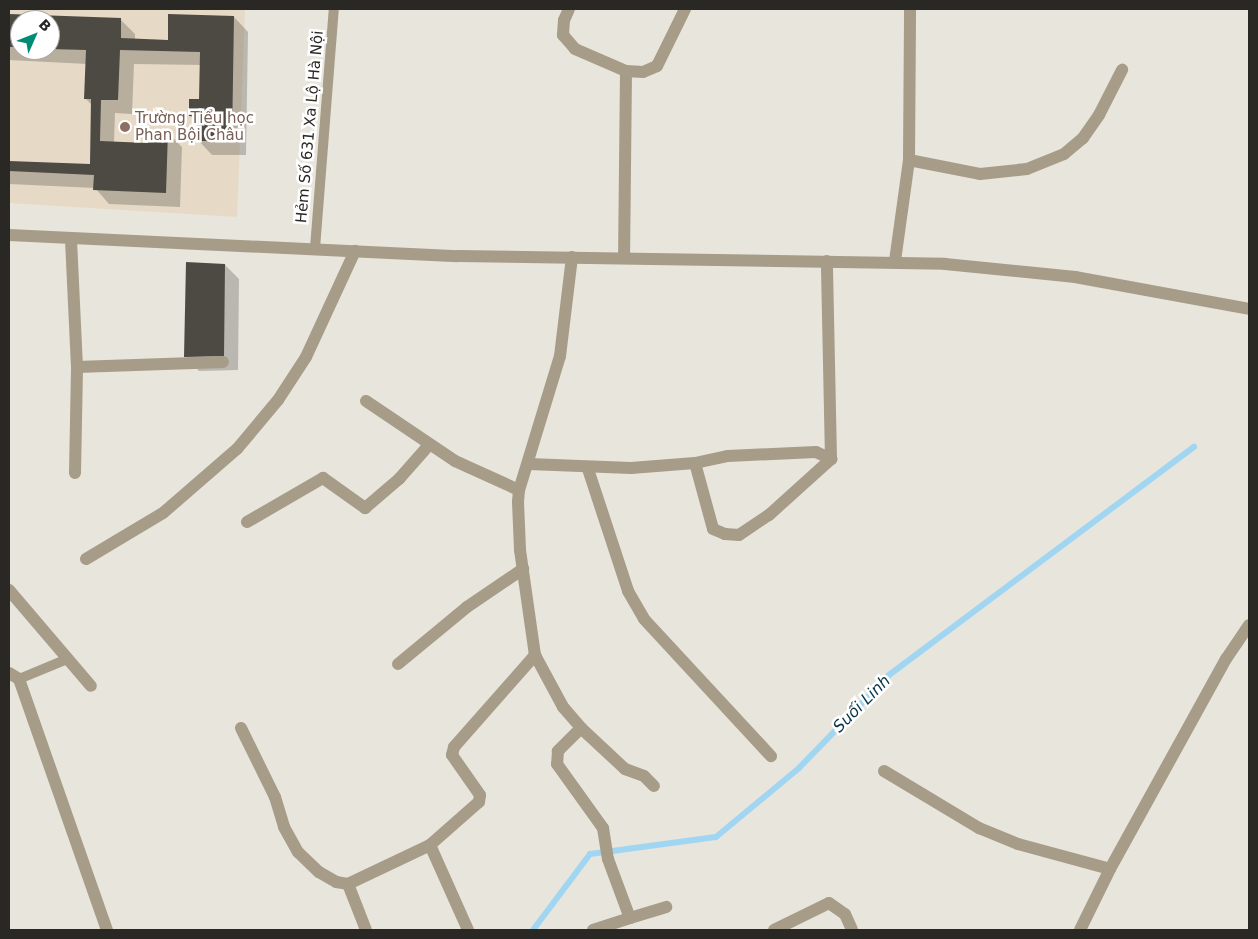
<!DOCTYPE html>
<html>
<head>
<meta charset="utf-8">
<style>
	body { margin:0 }
	#map { position:relative; width:1258px; height:939px; overflow:hidden; background:#e8e5dc; font-family:"DejaVu Sans",sans-serif }
	div>[style] { position:absolute }
	.education>* { inset:0; background:#e6dac6 }
	.shadow>* { inset:0; background:#0003 }
	.stream>* { height:6px; margin:-3px; padding:0 3px; transform-origin:3px; border-radius:3px; background:#a0d6f1 }
	.building>* { inset:0; background:#4c4a42 }
	.lane>* { height:10px; margin:-5px; padding:0 5px; transform-origin:5px; border-radius:5px; background:#a69c88 }
	.street>* { height:12px; margin:-6px; padding:0 6px; transform-origin:6px; border-radius:6px; background:#a69c88 }
	.dots>* { width:14px; height:14px; translate:-50% -50%; box-sizing:border-box; border:2px solid #fff; border-radius:50% }
	span { translate:-50% -50%; white-space:nowrap; text-align:center; line-height:1.15; -webkit-text-stroke:5px #fff; paint-order:stroke }
	.education-label { font-size:15px; color:#785e54 }
	.left { translate:0 -50%; text-align:left }
	.street-label { font-size:15px; color:#292825 }
	.water-label { font-size:16px; color:#063649; font-style:italic }
	.frame { position:absolute; inset:0; border:10px solid #292825; pointer-events:none }
	.north { position:absolute; left:10px; top:10px; width:50px; height:50px; box-sizing:border-box; background:#fff; border:1px solid #a9a9a8; border-radius:50%; rotate:46deg; font-size:14px; font-weight:700; line-height:20px; text-align:center; color:#292825 }
	.north::after { content:''; display:block; margin:auto; width:18px; height:22px; background:#008c74; clip-path:polygon(50% 0,100% 100%,50% 72%,0 100%) }
</style>
</head>
<body>
<div id="map">
	<div class="education">
		<i style="clip-path:polygon(evenodd,9px 9px,245px 9px,237px 217px,9px 203px,9px 9px,20px 20px,50px 20px,50px 50px,20px 50px,20px 20px)"></i>
	</div>
	<div class="shadow">
		<i style="clip-path:polygon(evenodd,9px 15px,121px 20px,135px 34px,135px 40px,169px 41px,234px 17px,248px 32px,246px 155px,212px 155px,198px 140px,198px 123px,191px 116px,201px 100px,201px 65px,134px 64px,132px 114px,115px 113px,114px 143px,149px 144px,167px 132px,182px 147px,180px 207px,109px 204px,95px 188px,9px 184px,9px 163px,91px 166px,92px 105px,85px 98px,87px 64px,9px 60px,9px 15px,20px 20px,50px 20px,50px 50px,20px 50px,20px 20px)"></i>
		<i style="clip-path:polygon(225px 265px,239px 279px,238px 370px,199px 371px,185px 356px)"></i>
	</div>
	<div class="stream">
		<i style="left:533px;top:930px;width:95px;rotate:-53.1deg"></i>
		<i style="left:590px;top:854px;width:127px;rotate:-7.7deg"></i>
		<i style="left:716px;top:837px;width:108px;rotate:-39.7deg"></i>
		<i style="left:799px;top:768px;width:129px;rotate:-45.9deg"></i>
		<i style="left:889px;top:675px;width:381px;rotate:-36.8deg"></i>
	</div>
	<div class="building">
		<i style="clip-path:polygon(9px 14px,121px 18px,121px 38px,168px 40px,168px 14px,234px 16px,232px 141px,196px 141px,197px 117px,189px 116px,189px 99px,199px 99px,200px 52px,120px 50px,118px 100px,101px 100px,100px 141px,148px 143px,148px 131px,168px 131px,166px 193px,93px 190px,94px 175px,9px 171px,9px 161px,90px 164px,91px 99px,84px 99px,86px 50px,50px 49px,50px 20px,20px 20px,20px 47px,9px 47px)"></i>
		<i style="clip-path:polygon(186px 262px,225px 264px,224px 356px,184px 357px)"></i>
	</div>
	<div class="lane">
		<i style="left:315px;top:248px;width:240px;rotate:-85.5deg"></i>
		<i style="left:19px;top:679px;width:52px;rotate:-22.6deg"></i>
	</div>
	<div class="street">
		<i style="left:569px;top:9px;width:12px;rotate:114deg"></i>
		<i style="left:564px;top:20px;width:15px;rotate:94deg"></i>
		<i style="left:563px;top:35px;width:18px;rotate:49deg"></i>
		<i style="left:575px;top:49px;width:56px;rotate:23.3deg"></i>
		<i style="left:626px;top:71px;width:185px;rotate:90.6deg"></i>
		<i style="left:626px;top:71px;width:17px;rotate:3deg"></i>
		<i style="left:643px;top:72px;width:15px;rotate:-23deg"></i>
		<i style="left:657px;top:66px;width:64px;rotate:-63.8deg"></i>
		<i style="left:909px;top:160px;width:72px;rotate:11.2deg"></i>
		<i style="left:980px;top:174px;width:47px;rotate:-6.1deg"></i>
		<i style="left:1027px;top:169px;width:40px;rotate:-22deg"></i>
		<i style="left:1064px;top:154px;width:25px;rotate:-40deg"></i>
		<i style="left:1083px;top:138px;width:28px;rotate:-55deg"></i>
		<i style="left:1099px;top:115px;width:51px;rotate:-62.9deg"></i>
		<i style="left:9px;top:235px;width:449px;rotate:2.7deg"></i>
		<i style="left:458px;top:256px;width:487px;rotate:0.9deg"></i>
		<i style="left:945px;top:264px;width:131px;rotate:5.7deg"></i>
		<i style="left:1075px;top:277px;width:177px;rotate:10.4deg"></i>
		<i style="left:71px;top:240px;width:127px;rotate:87.3deg"></i>
		<i style="left:77px;top:367px;width:146px;rotate:-2deg"></i>
		<i style="left:572px;top:257px;width:100px;rotate:96.9deg"></i>
		<i style="left:560px;top:356px;width:140px;rotate:107deg"></i>
		<i style="left:519px;top:490px;width:12px;rotate:95deg"></i>
		<i style="left:518px;top:502px;width:48px;rotate:87.6deg"></i>
		<i style="left:520px;top:550px;width:106px;rotate:81.9deg"></i>
		<i style="left:535px;top:655px;width:59px;rotate:61.7deg"></i>
		<i style="left:563px;top:707px;width:28px;rotate:49deg"></i>
		<i style="left:581px;top:728px;width:33px;rotate:135deg"></i>
		<i style="left:558px;top:751px;width:13px;rotate:94deg"></i>
		<i style="left:557px;top:764px;width:79px;rotate:54.3deg"></i>
		<i style="left:603px;top:828px;width:31px;rotate:81deg"></i>
		<i style="left:608px;top:859px;width:63px;rotate:69.6deg"></i>
		<i style="left:630px;top:918px;width:39px;rotate:162deg"></i>
		<i style="left:895px;top:261px;width:102px;rotate:-82.1deg"></i>
		<i style="left:909px;top:160px;width:151px;rotate:-89.6deg"></i>
		<i style="left:366px;top:401px;width:107px;rotate:34deg"></i>
		<i style="left:455px;top:461px;width:70px;rotate:24.4deg"></i>
		<i style="left:695px;top:463px;width:68px;rotate:74.7deg"></i>
		<i style="left:713px;top:529px;width:13px;rotate:23deg"></i>
		<i style="left:725px;top:534px;width:14px;rotate:4deg"></i>
		<i style="left:739px;top:535px;width:36px;rotate:-34deg"></i>
		<i style="left:769px;top:515px;width:84px;rotate:-42.1deg"></i>
		<i style="left:831px;top:459px;width:198px;rotate:-91.2deg"></i>
		<i style="left:529px;top:464px;width:102px;rotate:2.2deg"></i>
		<i style="left:631px;top:468px;width:64px;rotate:-4.5deg"></i>
		<i style="left:695px;top:463px;width:34px;rotate:-12deg"></i>
		<i style="left:728px;top:456px;width:88px;rotate:-2.6deg"></i>
		<i style="left:816px;top:452px;width:17px;rotate:25deg"></i>
		<i style="left:588px;top:469px;width:128px;rotate:71.8deg"></i>
		<i style="left:628px;top:591px;width:32px;rotate:60deg"></i>
		<i style="left:644px;top:619px;width:187px;rotate:47.2deg"></i>
		<i style="left:75px;top:473px;width:106px;rotate:-88.9deg"></i>
		<i style="left:247px;top:522px;width:88px;rotate:-30.1deg"></i>
		<i style="left:323px;top:478px;width:52px;rotate:35.5deg"></i>
		<i style="left:365px;top:508px;width:45px;rotate:-40.5deg"></i>
		<i style="left:399px;top:479px;width:45px;rotate:-48.6deg"></i>
		<i style="left:86px;top:559px;width:90px;rotate:-30.9deg"></i>
		<i style="left:163px;top:513px;width:98px;rotate:-40.9deg"></i>
		<i style="left:237px;top:449px;width:64px;rotate:-50.1deg"></i>
		<i style="left:278px;top:400px;width:51px;rotate:-56.9deg"></i>
		<i style="left:306px;top:357px;width:117px;rotate:-65.2deg"></i>
		<i style="left:9px;top:590px;width:126px;rotate:49.5deg"></i>
		<i style="left:398px;top:664px;width:89px;rotate:-39.6deg"></i>
		<i style="left:467px;top:607px;width:68px;rotate:-34.2deg"></i>
		<i style="left:9px;top:673px;width:12px;rotate:31deg"></i>
		<i style="left:19px;top:679px;width:266px;rotate:70.7deg"></i>
		<i style="left:241px;top:728px;width:77px;rotate:63.8deg"></i>
		<i style="left:275px;top:797px;width:31px;rotate:73deg"></i>
		<i style="left:284px;top:827px;width:29px;rotate:61deg"></i>
		<i style="left:298px;top:852px;width:29px;rotate:44deg"></i>
		<i style="left:319px;top:872px;width:20px;rotate:30deg"></i>
		<i style="left:336px;top:882px;width:12px;rotate:9deg"></i>
		<i style="left:348px;top:884px;width:91px;rotate:-25.4deg"></i>
		<i style="left:430px;top:845px;width:93px;rotate:65.9deg"></i>
		<i style="left:581px;top:728px;width:60px;rotate:43deg"></i>
		<i style="left:625px;top:769px;width:20px;rotate:20deg"></i>
		<i style="left:644px;top:776px;width:14px;rotate:45deg"></i>
		<i style="left:884px;top:771px;width:111px;rotate:31deg"></i>
		<i style="left:979px;top:828px;width:42px;rotate:22.3deg"></i>
		<i style="left:1018px;top:844px;width:95px;rotate:15.2deg"></i>
		<i style="left:430px;top:845px;width:65px;rotate:-41.3deg"></i>
		<i style="left:479px;top:802px;width:7px;rotate:-82deg"></i>
		<i style="left:480px;top:795px;width:49px;rotate:-125deg"></i>
		<i style="left:452px;top:755px;width:8px;rotate:-76deg"></i>
		<i style="left:454px;top:747px;width:123px;rotate:-48.6deg"></i>
		<i style="left:348px;top:884px;width:49px;rotate:68.6deg"></i>
		<i style="left:630px;top:918px;width:38px;rotate:-17deg"></i>
		<i style="left:774px;top:930px;width:61px;rotate:-26.1deg"></i>
		<i style="left:829px;top:903px;width:19px;rotate:35deg"></i>
		<i style="left:845px;top:914px;width:17px;rotate:66deg"></i>
		<i style="left:1080px;top:930px;width:68px;rotate:-63.8deg"></i>
		<i style="left:1110px;top:869px;width:240px;rotate:-61.1deg"></i>
		<i style="left:1226px;top:659px;width:41px;rotate:-55.9deg"></i>
	</div>
	<div class="dots">
		<i style="left:125px;top:127px;background:#8d6e63"></i>
	</div>
	<div class="education-label">
		<span class="left" style="left:135px;top:127px">Trường Tiểu học<br>Phan Bội Châu</span>
	</div>
	<div class="street-label">
		<span style="left:310px;top:127px;rotate:-85deg">Hẻm Số 631 Xa Lộ Hà Nội</span>
	</div>
	<div class="water-label">
		<span style="left:862px;top:704px;rotate:-45deg">Suối Linh</span>
	</div>
	<div class="frame"></div>
	<div class="north">B</div>
</div>
</body>
</html>
